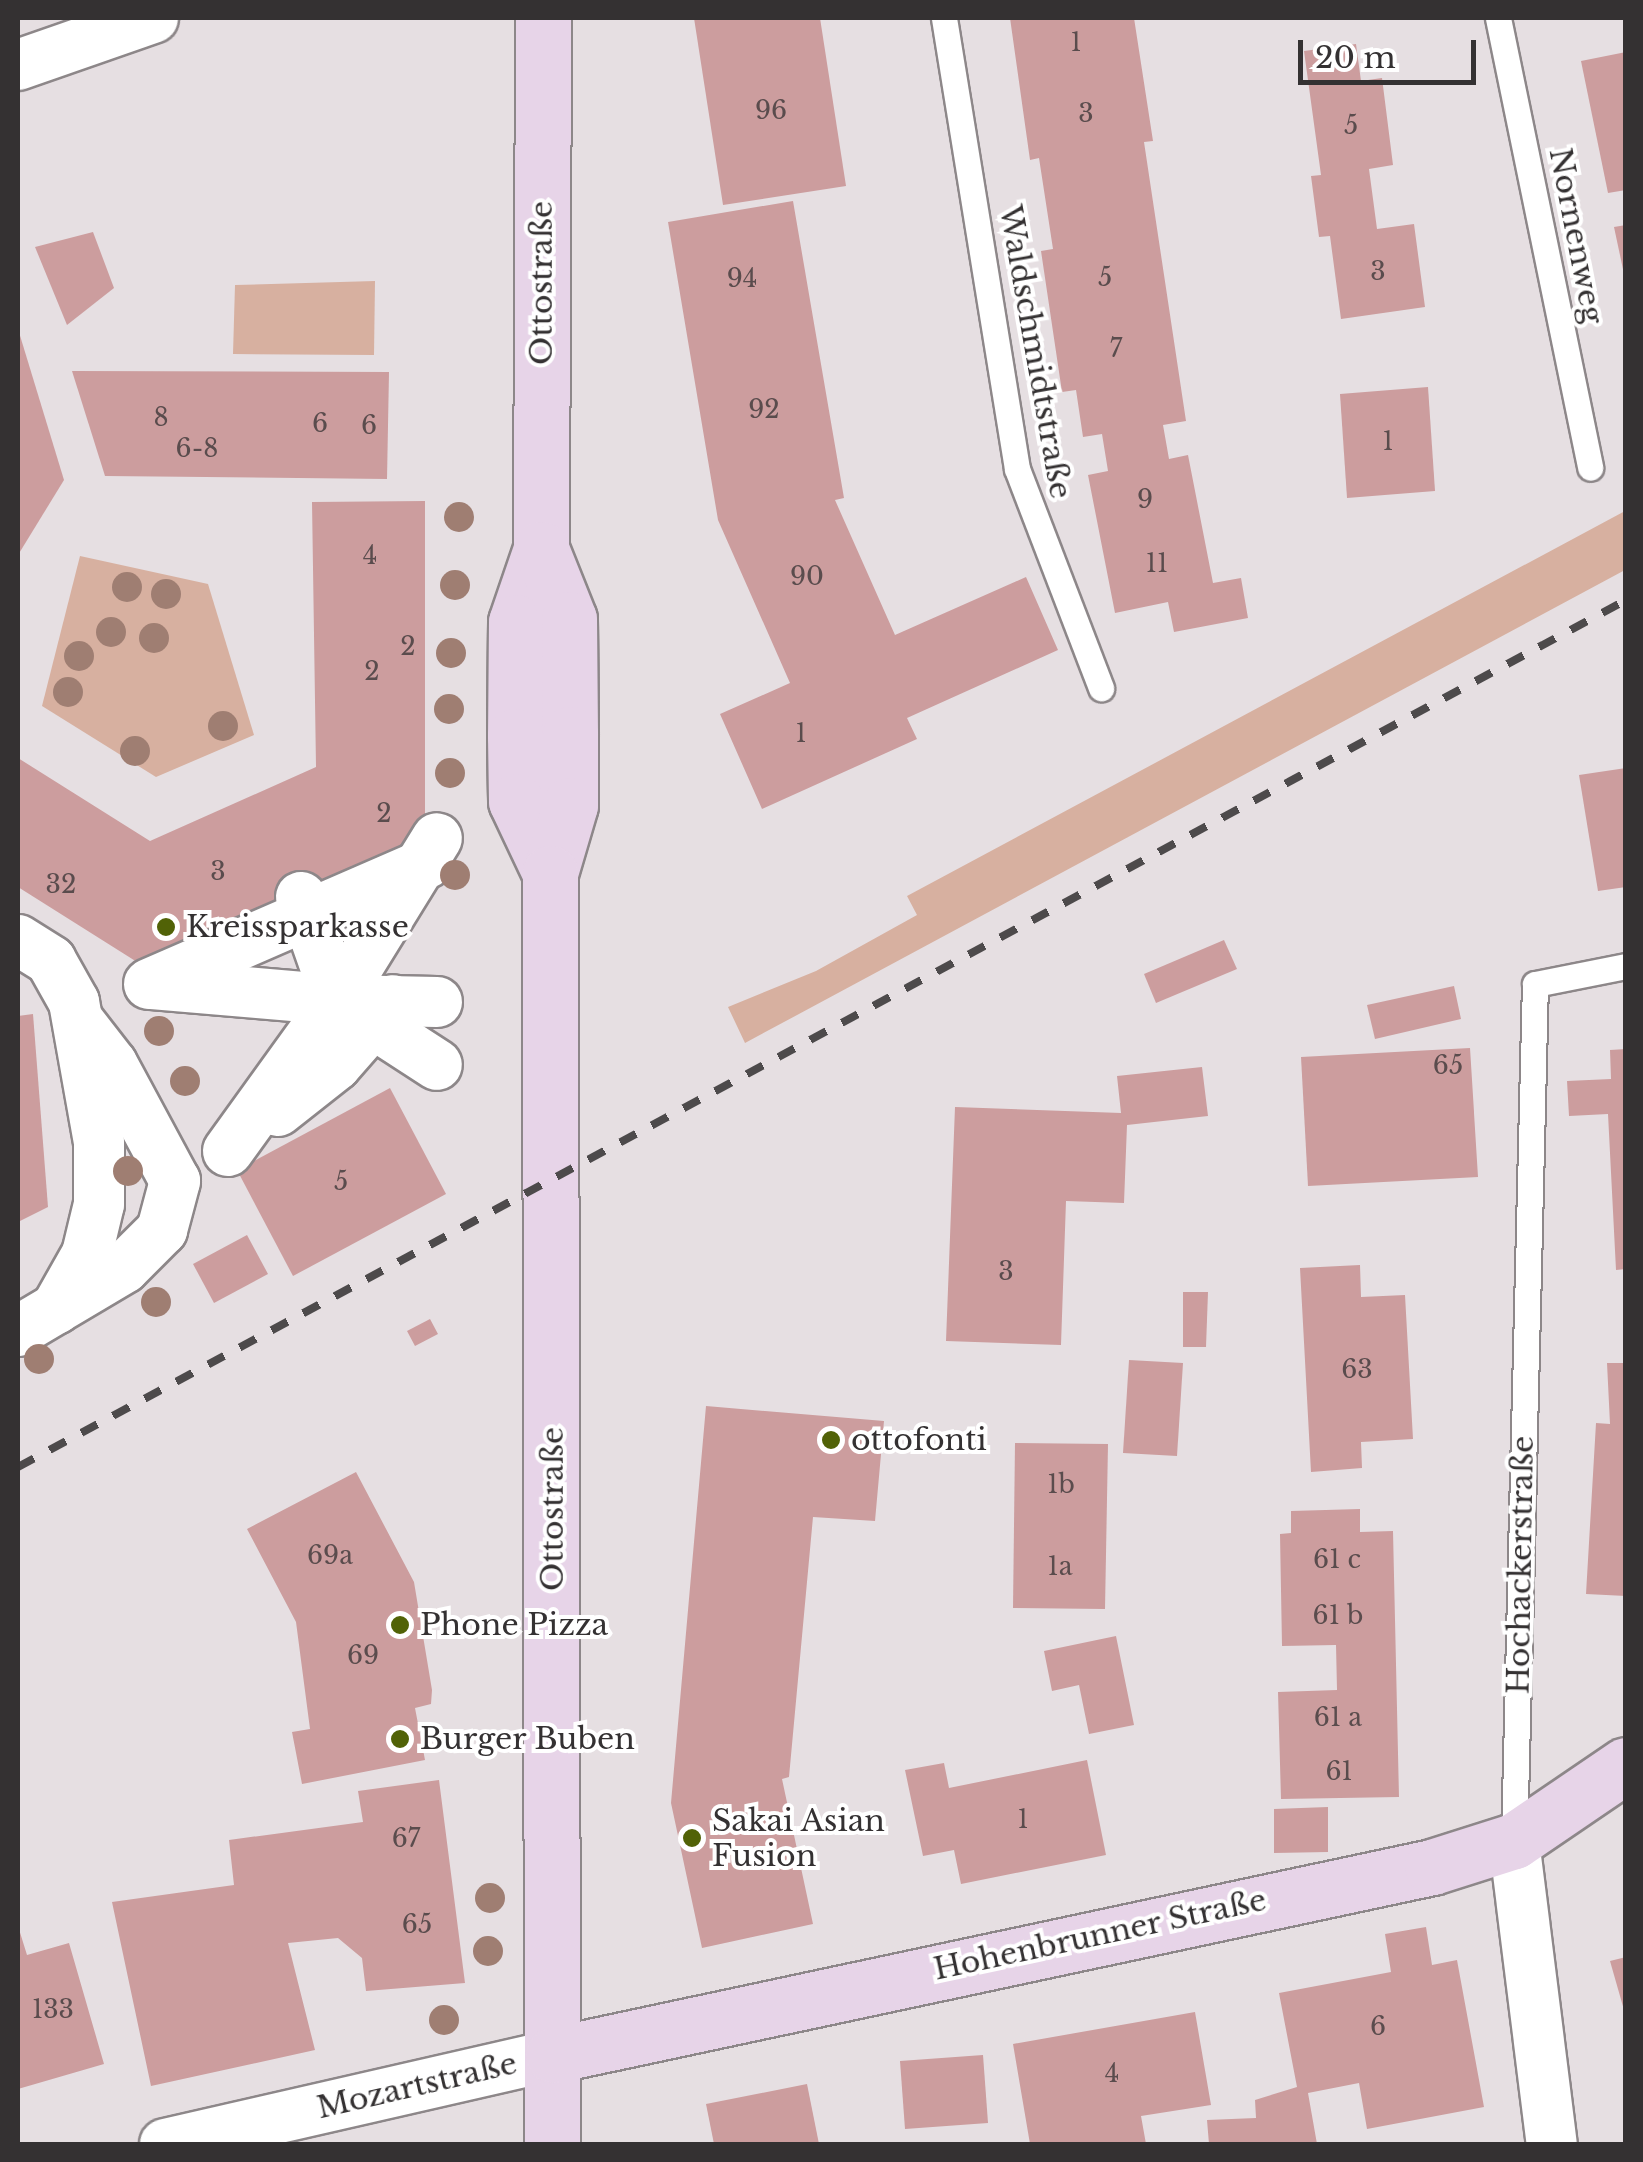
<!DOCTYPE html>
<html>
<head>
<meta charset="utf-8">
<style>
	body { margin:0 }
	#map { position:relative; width:1643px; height:2162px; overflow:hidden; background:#e6dfe2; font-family:"Libre Baskerville",serif }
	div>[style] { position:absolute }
	.green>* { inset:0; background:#d7b0a0 }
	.building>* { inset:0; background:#cc9d9e }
	.roads { filter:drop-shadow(2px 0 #8d8789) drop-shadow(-2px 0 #8d8789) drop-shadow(0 2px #8d8789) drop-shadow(0 -2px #8d8789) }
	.lane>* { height:25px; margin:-12.5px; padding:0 12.5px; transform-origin:12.5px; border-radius:12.5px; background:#fff }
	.street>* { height:50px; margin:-25px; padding:0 25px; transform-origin:25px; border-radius:25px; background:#fff }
	.secondary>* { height:55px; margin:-27.5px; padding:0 27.5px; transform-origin:27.5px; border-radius:27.5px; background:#e7d4e8 }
	.rail>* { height:8px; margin-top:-4px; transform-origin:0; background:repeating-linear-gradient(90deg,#4d4a4b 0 18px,transparent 0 36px) }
	.trees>* { width:30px; height:30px; margin:-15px; border-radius:50%; background:#9f7e72 }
	.dots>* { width:28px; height:28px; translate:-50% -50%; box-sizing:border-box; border:5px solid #fff; border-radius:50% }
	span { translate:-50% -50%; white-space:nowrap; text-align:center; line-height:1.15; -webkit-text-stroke:8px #fff; paint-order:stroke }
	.number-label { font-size:25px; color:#5a4c4d }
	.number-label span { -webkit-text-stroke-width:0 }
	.street-label { font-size:30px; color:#343132 }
	.poi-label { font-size:30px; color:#343132 }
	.left { translate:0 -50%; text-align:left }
	.frame { position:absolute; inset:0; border:20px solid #343132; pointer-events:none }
	.scale { position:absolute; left:1298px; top:40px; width:178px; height:45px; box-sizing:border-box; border:5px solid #343132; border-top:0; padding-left:12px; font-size:30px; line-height:35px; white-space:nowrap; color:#343132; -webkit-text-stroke:8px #fff; paint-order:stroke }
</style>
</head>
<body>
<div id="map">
	<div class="green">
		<i style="clip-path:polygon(375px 281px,374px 355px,233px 354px,235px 285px)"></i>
		<i style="clip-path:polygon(1625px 511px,1625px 570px,745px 1043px,728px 1007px,816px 971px,917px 915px,907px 896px)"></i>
		<i style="clip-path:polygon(80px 556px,208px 584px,254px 735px,156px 777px,42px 706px)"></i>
	</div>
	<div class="building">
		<i style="clip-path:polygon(694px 18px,820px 18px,846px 186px,723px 205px)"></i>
		<i style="clip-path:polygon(1010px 18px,1134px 18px,1153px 141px,1144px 142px,1186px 421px,1163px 425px,1169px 459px,1188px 455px,1213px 583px,1241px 578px,1248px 618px,1174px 632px,1168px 602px,1115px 613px,1088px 475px,1108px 471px,1102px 434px,1083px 437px,1076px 390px,1062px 392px,1041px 251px,1053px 249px,1039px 158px,1030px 160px)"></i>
		<i style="clip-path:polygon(1356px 44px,1361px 81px,1382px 78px,1393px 165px,1369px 169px,1377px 229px,1414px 224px,1425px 307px,1341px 319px,1330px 236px,1319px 237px,1311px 176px,1321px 175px,1304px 51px)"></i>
		<i style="clip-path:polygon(1626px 52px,1626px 190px,1608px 193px,1581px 61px)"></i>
		<i style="clip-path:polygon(793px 201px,844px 498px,835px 500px,895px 635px,1026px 577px,1058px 650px,907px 718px,917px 739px,762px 809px,720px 714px,790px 683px,718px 520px,668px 222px)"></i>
		<i style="clip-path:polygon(1626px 225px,1626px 274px,1624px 274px,1614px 227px)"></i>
		<i style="clip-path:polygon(93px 232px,114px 288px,67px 325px,35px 247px)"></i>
		<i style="clip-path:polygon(18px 329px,64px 480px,18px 555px)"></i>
		<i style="clip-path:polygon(72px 371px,389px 372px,387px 479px,105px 476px)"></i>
		<i style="clip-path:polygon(1428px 387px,1435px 491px,1347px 498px,1340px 394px)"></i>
		<i style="clip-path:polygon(425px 501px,425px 843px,137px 962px,18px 887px,18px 758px,150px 841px,316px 767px,312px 502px)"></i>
		<i style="clip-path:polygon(1626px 768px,1626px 887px,1598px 891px,1579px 775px)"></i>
		<i style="clip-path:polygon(1224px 940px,1237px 969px,1156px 1003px,1144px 974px)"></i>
		<i style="clip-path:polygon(1454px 986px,1461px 1019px,1375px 1039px,1367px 1005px)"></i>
		<i style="clip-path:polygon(33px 1014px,48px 1207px,18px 1222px,18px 1016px)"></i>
		<i style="clip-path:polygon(1470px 1048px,1478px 1177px,1308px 1186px,1301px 1057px)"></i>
		<i style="clip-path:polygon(1626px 1049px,1626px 1269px,1616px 1270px,1608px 1114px,1569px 1116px,1567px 1081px,1611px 1079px,1610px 1050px)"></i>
		<i style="clip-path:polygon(1202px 1067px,1208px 1116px,1127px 1125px,1124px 1203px,1066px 1201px,1061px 1345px,946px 1341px,955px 1107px,1121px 1113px,1117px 1076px)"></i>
		<i style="clip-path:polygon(390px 1088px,446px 1194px,293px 1276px,237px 1170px)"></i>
		<i style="clip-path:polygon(247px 1235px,268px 1274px,214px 1303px,193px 1264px)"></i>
		<i style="clip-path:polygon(1360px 1265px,1361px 1297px,1405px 1295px,1413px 1439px,1361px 1442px,1362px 1468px,1311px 1472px,1300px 1268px)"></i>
		<i style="clip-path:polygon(1183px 1292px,1208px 1292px,1206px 1347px,1183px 1347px)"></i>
		<i style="clip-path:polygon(430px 1319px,438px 1334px,415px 1346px,407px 1331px)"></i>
		<i style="clip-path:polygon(1129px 1360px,1183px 1363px,1177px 1456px,1123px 1453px)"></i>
		<i style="clip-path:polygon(1607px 1363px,1626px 1363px,1626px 1596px,1586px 1594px,1596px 1423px,1610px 1424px)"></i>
		<i style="clip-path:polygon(706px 1406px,884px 1421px,875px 1521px,813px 1517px,789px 1777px,782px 1779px,813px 1924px,702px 1948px,671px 1803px)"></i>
		<i style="clip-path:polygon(1015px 1443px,1108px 1444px,1105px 1609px,1013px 1608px)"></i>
		<i style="clip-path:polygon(356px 1472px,414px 1582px,432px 1690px,431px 1704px,415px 1708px,425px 1760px,302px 1784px,292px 1732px,310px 1729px,296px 1622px,247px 1529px)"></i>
		<i style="clip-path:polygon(1360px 1509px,1360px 1532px,1393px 1531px,1399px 1797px,1281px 1799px,1278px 1692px,1337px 1690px,1336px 1645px,1282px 1646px,1280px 1534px,1291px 1533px,1291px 1511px)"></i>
		<i style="clip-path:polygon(1116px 1636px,1134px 1725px,1089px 1734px,1079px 1685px,1052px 1691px,1044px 1651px)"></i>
		<i style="clip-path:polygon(1087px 1760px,1106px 1855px,961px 1884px,954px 1850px,923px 1856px,905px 1770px,944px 1763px,949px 1788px)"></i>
		<i style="clip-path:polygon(439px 1780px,465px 1983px,366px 1991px,362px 1958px,338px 1938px,288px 1943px,315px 2050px,151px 2086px,112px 1902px,234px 1885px,229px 1840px,363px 1822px,358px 1791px)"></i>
		<i style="clip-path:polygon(1328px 1807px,1328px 1852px,1274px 1853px,1274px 1809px)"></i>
		<i style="clip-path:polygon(18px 1926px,27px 1955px,69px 1943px,104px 2064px,18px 2089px)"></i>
		<i style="clip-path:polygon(1426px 1927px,1432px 1965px,1457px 1960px,1484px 2107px,1367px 2129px,1359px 2083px,1308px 2093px,1317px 2144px,1209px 2144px,1207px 2120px,1256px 2118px,1255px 2100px,1297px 2087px,1279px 1993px,1391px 1972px,1385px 1934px)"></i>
		<i style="clip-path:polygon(1626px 1957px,1626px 2009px,1624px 2010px,1610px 1961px)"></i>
		<i style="clip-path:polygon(1195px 2012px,1211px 2105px,1141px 2116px,1146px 2144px,1030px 2144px,1013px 2044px)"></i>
		<i style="clip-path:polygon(983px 2055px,988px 2123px,905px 2129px,900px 2061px)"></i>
		<i style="clip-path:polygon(807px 2084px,819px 2144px,714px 2144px,706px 2104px)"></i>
	</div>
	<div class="roads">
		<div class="lane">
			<i style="left:944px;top:18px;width:457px;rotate:80.8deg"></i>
			<i style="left:1017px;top:469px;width:235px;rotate:69deg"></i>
			<i style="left:1498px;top:18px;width:459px;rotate:78.4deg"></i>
			<i style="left:1514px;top:1841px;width:857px;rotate:-88.6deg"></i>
			<i style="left:1535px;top:984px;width:93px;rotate:-11.2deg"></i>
		</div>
		<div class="street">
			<i style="left:18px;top:65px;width:143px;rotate:-19.2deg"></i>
			<i style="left:301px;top:897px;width:109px;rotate:70.7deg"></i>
			<i style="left:337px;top:1000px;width:100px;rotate:1.1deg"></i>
			<i style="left:18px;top:940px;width:39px;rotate:32deg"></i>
			<i style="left:51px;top:961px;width:47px;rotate:60.7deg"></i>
			<i style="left:74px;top:1002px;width:143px;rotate:79.9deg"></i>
			<i style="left:99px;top:1143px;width:61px;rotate:90deg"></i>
			<i style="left:99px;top:1204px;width:51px;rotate:103.5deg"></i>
			<i style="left:87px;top:1254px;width:63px;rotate:119.4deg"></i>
			<i style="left:149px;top:984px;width:303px;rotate:-23.5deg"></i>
			<i style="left:152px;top:984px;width:186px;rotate:4.9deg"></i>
			<i style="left:337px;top:1000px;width:119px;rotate:33deg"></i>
			<i style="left:278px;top:1111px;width:74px;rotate:-38.4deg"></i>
			<i style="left:336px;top:1065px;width:86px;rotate:-48.8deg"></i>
			<i style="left:228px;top:1151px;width:186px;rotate:-54.2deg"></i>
			<i style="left:337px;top:1000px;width:190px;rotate:-58.3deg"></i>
			<i style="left:18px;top:1331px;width:123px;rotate:-30.7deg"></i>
			<i style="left:124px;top:1268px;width:54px;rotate:-45deg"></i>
			<i style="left:162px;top:1230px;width:51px;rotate:-75.1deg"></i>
			<i style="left:175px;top:1181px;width:133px;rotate:-118.3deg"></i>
			<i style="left:112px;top:1064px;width:51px;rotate:-127.8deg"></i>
			<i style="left:1514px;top:1841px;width:305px;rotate:82.9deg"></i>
			<i style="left:165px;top:2144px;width:398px;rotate:-12.9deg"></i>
		</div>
		<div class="secondary">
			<i style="left:543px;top:18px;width:531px;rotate:90.22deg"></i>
			<i style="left:541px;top:549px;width:77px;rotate:108.9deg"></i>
			<i style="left:516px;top:622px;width:114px;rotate:90.5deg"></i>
			<i style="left:515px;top:736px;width:65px;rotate:89.1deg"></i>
			<i style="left:516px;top:801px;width:80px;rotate:64.7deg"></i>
			<i style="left:541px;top:549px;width:75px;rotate:68.2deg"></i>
			<i style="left:569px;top:619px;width:115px;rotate:89.5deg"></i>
			<i style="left:570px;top:734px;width:71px;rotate:90deg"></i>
			<i style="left:570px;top:805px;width:71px;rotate:106.4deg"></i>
			<i style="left:550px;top:873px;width:1271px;rotate:89.91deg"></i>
			<i style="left:553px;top:2055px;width:899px;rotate:-12.07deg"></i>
			<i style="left:1432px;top:1867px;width:86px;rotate:-17.6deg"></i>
			<i style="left:1514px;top:1841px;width:135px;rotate:-34.2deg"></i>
		</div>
	</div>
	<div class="rail">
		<i style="left:18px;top:1467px;width:1827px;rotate:-28.33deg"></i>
	</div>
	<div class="trees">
		<i style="left:459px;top:517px"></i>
		<i style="left:455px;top:585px"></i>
		<i style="left:127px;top:587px"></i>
		<i style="left:166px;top:594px"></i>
		<i style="left:111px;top:632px"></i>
		<i style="left:154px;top:638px"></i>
		<i style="left:451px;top:653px"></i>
		<i style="left:79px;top:656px"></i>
		<i style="left:68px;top:692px"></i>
		<i style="left:449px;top:709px"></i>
		<i style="left:223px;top:726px"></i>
		<i style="left:135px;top:751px"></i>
		<i style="left:450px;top:773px"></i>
		<i style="left:455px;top:875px"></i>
		<i style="left:159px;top:1031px"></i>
		<i style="left:185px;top:1081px"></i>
		<i style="left:128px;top:1171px"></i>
		<i style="left:156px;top:1302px"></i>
		<i style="left:39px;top:1359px"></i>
		<i style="left:490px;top:1898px"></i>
		<i style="left:488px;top:1951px"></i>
		<i style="left:444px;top:2020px"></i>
	</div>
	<div class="dots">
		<i style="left:166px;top:927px;background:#516207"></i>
		<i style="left:831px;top:1440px;background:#516207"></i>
		<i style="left:400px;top:1625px;background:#516207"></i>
		<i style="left:400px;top:1739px;background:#516207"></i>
		<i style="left:692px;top:1838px;background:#516207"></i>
	</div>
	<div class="number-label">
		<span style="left:1076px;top:43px">1</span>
		<span style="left:771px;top:111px">96</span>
		<span style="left:1086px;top:114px">3</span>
		<span style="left:1351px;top:126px">5</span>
		<span style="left:1378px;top:272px">3</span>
		<span style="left:1105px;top:278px">5</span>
		<span style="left:742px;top:279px">94</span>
		<span style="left:1116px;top:349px">7</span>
		<span style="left:764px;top:410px">92</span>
		<span style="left:161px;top:418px">8</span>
		<span style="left:320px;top:424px">6</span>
		<span style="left:369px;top:426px">6</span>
		<span style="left:1388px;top:442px">1</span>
		<span style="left:197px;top:449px">6-8</span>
		<span style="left:1145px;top:500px">9</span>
		<span style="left:370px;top:556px">4</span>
		<span style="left:1157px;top:564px">11</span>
		<span style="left:807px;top:577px">90</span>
		<span style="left:408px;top:647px">2</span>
		<span style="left:372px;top:672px">2</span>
		<span style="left:801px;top:734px">1</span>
		<span style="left:384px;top:814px">2</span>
		<span style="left:218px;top:872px">3</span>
		<span style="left:61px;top:885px">32</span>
		<span style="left:1448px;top:1066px">65</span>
		<span style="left:341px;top:1182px">5</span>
		<span style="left:1006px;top:1272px">3</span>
		<span style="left:1357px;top:1370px">63</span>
		<span style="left:1061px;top:1485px">1b</span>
		<span style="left:330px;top:1556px">69a</span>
		<span style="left:1337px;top:1560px">61 c</span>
		<span style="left:1060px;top:1567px">1a</span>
		<span style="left:1338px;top:1616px">61 b</span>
		<span style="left:363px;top:1656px">69</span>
		<span style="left:1338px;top:1718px">61 a</span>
		<span style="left:1339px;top:1772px">61</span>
		<span style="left:1023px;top:1820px">1</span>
		<span style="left:406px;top:1839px">67</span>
		<span style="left:417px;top:1925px">65</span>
		<span style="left:53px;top:2010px">133</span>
		<span style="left:1378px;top:2027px">6</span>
		<span style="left:1112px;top:2074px">4</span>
	</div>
	<div class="street-label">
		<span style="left:1576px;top:236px;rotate:79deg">Nornenweg</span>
		<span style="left:542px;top:283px;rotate:-90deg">Ottostraße</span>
		<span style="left:1035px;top:352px;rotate:80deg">Waldschmidtstraße</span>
		<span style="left:553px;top:1509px;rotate:-90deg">Ottostraße</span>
		<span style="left:1521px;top:1565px;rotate:-89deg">Hochackerstraße</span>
		<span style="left:1100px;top:1935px;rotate:-12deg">Hohenbrunner Straße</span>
		<span style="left:417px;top:2086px;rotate:-13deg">Mozartstraße</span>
	</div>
	<div class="poi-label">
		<span class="left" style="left:186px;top:927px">Kreissparkasse</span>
		<span class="left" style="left:851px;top:1440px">ottofonti</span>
		<span class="left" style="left:420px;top:1625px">Phone Pizza</span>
		<span class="left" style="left:420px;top:1739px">Burger Buben</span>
		<span class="left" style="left:712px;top:1838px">Sakai Asian<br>Fusion</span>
	</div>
	<div class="frame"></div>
	<div class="scale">20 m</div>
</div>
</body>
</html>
